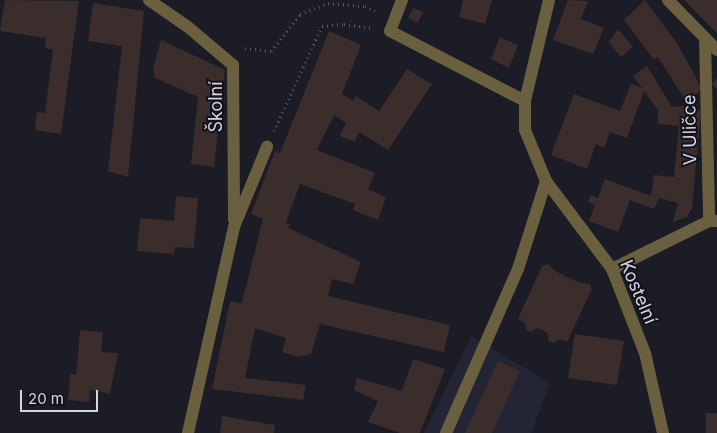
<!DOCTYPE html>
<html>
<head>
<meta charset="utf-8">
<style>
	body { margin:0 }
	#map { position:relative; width:717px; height:433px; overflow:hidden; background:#1b1c26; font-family:Inter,sans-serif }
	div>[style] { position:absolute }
	.built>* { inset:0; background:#242534 }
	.building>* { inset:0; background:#3a2d2b }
	.path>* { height:3px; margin-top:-1.5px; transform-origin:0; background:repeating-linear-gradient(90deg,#565760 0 1px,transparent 0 5px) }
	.lane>* { height:12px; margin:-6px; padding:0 6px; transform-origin:6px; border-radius:6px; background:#6a5f3e }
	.street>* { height:12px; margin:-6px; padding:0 6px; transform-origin:6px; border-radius:6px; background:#6a5f3e }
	span { translate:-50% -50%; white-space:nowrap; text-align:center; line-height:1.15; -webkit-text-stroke:4px #12131d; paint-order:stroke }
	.street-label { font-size:18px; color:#d5d6dd }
	.scale { position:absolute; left:20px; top:390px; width:78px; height:22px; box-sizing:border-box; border:2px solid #d5d6dd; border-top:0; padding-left:6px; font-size:15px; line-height:18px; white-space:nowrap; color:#d5d6dd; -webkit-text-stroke:4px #12131d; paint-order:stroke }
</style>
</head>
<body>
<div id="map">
	<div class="built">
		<i style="clip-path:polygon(471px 336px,550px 383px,531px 433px,424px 433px)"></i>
	</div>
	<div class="building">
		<i style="clip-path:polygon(5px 0,79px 1px,61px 134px,35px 130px,37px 112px,45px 113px,53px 50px,45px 48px,46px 38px,0 31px)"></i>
		<i style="clip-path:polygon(463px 0,492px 0,485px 24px,459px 17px)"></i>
		<i style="clip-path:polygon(568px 0,588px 1px,581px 19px,604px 28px,593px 54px,553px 40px)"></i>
		<i style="clip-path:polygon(645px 0,677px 43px,702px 89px,687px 103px,658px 57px,654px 60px,624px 20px)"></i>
		<i style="clip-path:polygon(684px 0,717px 0,717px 33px)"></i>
		<i style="clip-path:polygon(93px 3px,144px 11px,128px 177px,108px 171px,122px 46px,88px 41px)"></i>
		<i style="clip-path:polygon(413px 8px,423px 12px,418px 23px,408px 18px)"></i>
		<i style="clip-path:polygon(618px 29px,633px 47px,621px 57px,609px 42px)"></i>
		<i style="clip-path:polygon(329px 31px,361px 45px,342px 94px,353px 101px,356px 96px,379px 111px,407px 69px,432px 84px,388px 150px,359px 132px,355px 142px,340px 136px,346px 123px,334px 115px,317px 150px,375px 173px,368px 189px,386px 197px,378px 220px,353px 210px,355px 204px,300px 184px,286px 223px,290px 224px,288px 228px,361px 262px,353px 284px,332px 279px,328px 296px,450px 325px,444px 352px,320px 324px,311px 354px,298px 357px,282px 352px,286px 338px,255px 328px,245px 378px,306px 385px,303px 400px,212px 389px,230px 301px,242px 303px,263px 219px,251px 214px,275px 151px,280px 153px)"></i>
		<i style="clip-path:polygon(500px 37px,518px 45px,509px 68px,491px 59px)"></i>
		<i style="clip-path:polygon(161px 40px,225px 70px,214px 167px,191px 164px,198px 97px,155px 78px,153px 68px)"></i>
		<i style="clip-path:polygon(647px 66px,672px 107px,683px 106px,701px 111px,692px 208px,687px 217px,673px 222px,678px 203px,659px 198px,654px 209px,630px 200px,618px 232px,589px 221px,595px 205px,588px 202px,591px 195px,598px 198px,605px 179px,651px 196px,654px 175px,674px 177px,679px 126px,658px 124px,658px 110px,644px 91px,627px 138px,610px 132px,604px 148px,596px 144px,587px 169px,551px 155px,574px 94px,620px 111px,631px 84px,642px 88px,633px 76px)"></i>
		<i style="clip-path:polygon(717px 78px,717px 89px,712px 84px)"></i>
		<i style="clip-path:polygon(176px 196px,198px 198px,194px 248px,175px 247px,174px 254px,137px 251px,140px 218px,174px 221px)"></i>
		<i style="clip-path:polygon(548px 264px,555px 271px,580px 283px,590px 284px,592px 289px,567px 342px,560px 339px,554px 343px,548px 340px,548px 333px,537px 328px,531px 332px,526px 330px,525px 323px,518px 319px,542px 266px)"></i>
		<i style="clip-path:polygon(80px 330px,103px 332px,101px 352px,118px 353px,110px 394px,90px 390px,89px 402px,68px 400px,70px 374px,76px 375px)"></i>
		<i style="clip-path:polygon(575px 334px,624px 341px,617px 385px,568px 378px)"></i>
		<i style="clip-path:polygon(413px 359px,445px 369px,420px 433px,400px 433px,368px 422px,378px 401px,354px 390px,357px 378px,402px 391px)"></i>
		<i style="clip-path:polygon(498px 361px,520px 371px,492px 433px,465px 433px)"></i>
		<i style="clip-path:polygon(706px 413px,717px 413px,717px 433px,706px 433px)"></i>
		<i style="clip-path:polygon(222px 416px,275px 425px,274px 433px,220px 433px)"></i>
	</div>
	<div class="path">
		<i style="left:245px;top:48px;width:26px;rotate:7deg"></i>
		<i style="left:271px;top:51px;width:47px;rotate:-51.9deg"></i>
		<i style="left:300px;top:14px;width:30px;rotate:-21deg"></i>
		<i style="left:328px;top:3px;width:37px;rotate:5deg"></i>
		<i style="left:365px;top:6px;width:14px;rotate:25deg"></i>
		<i style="left:274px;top:131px;width:115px;rotate:-65.4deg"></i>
		<i style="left:322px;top:26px;width:22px;rotate:-5deg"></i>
		<i style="left:344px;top:24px;width:28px;rotate:8deg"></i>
	</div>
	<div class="lane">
		<i style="left:402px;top:0;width:33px;rotate:111deg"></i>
		<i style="left:390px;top:31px;width:152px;rotate:27.4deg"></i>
	</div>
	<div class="street">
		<i style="left:149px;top:0;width:47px;rotate:34.7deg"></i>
		<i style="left:188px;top:27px;width:59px;rotate:40.2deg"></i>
		<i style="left:233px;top:65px;width:155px;rotate:89.6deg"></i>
		<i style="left:549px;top:0;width:104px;rotate:103.4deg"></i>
		<i style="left:525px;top:101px;width:29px;rotate:90deg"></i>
		<i style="left:525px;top:130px;width:55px;rotate:67.6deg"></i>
		<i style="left:546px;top:181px;width:110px;rotate:53.1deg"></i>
		<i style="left:612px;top:269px;width:90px;rotate:68.6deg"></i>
		<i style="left:645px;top:353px;width:82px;rotate:77.3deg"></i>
		<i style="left:668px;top:0;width:70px;rotate:45.6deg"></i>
		<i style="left:705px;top:38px;width:183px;rotate:88.7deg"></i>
		<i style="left:612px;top:269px;width:108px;rotate:-26.3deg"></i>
		<i style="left:709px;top:221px;width:7px"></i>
		<i style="left:188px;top:433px;width:211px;rotate:-77.4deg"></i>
		<i style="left:234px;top:227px;width:87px;rotate:-67.6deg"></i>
		<i style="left:446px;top:433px;width:179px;rotate:-66.3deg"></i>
		<i style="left:518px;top:269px;width:92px;rotate:-72.3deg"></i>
	</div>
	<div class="street-label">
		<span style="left:216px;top:107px;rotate:-90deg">Školní</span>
		<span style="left:690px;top:130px;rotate:-91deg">V Uličce</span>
		<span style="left:638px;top:292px;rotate:67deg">Kostelní</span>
	</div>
	<div class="scale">20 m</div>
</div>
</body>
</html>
